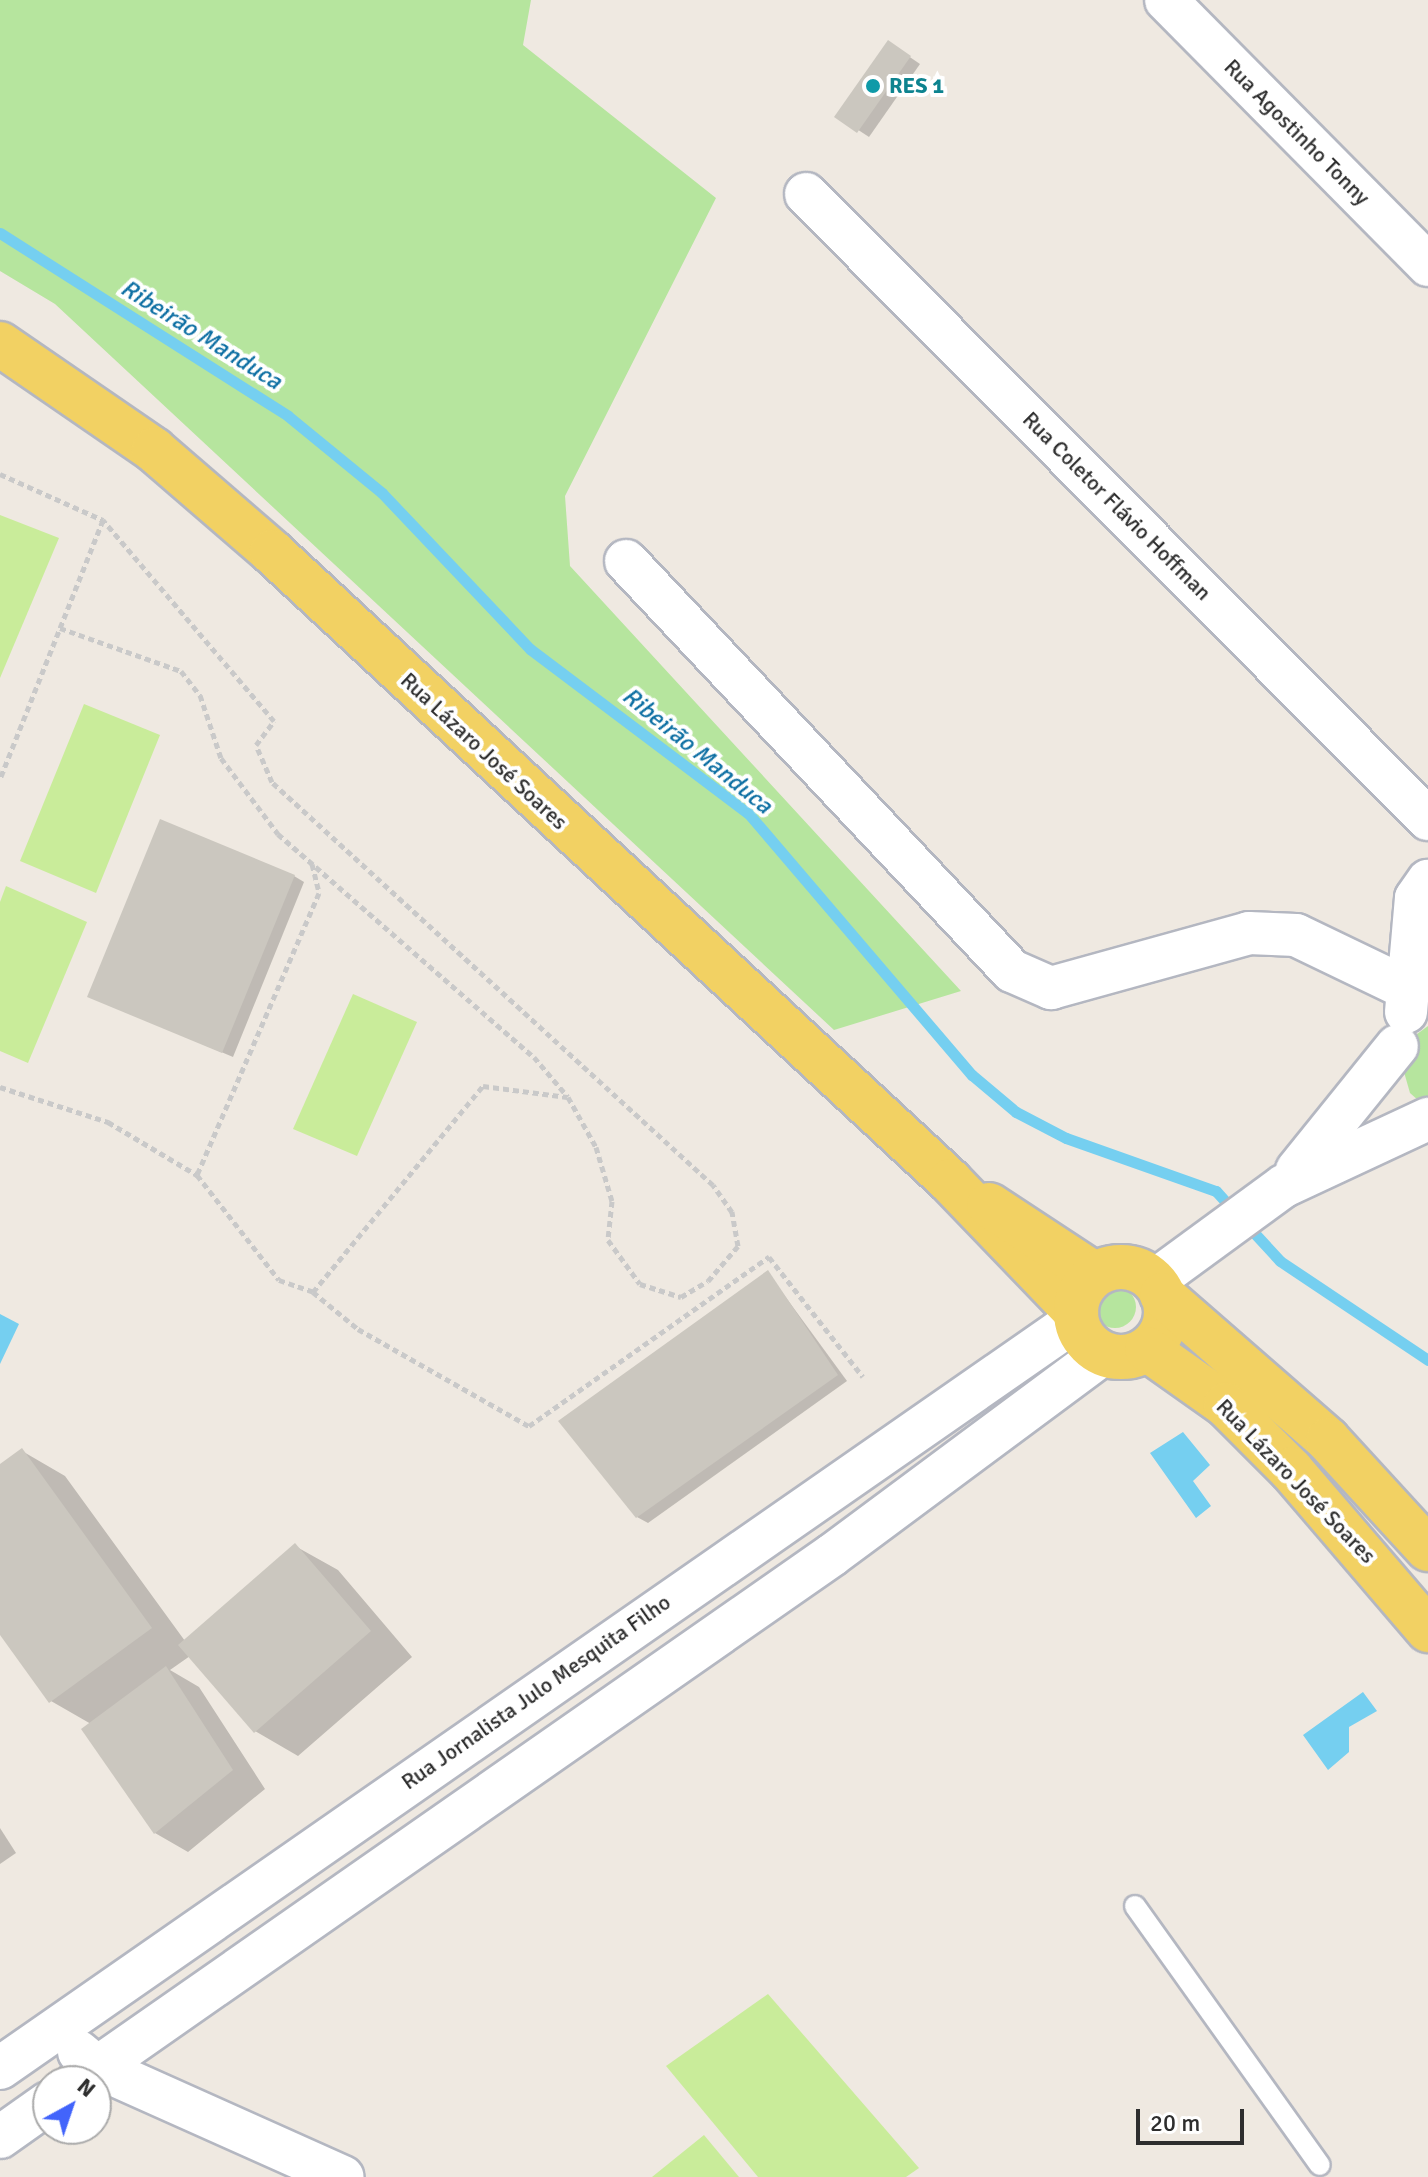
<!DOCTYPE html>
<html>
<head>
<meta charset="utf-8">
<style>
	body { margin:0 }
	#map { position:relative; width:1428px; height:2177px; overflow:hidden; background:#efe9e1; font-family:Signika,sans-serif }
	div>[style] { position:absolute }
	.green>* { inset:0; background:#b6e59e }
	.round { border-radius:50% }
	.pitch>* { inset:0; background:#c9ec9a }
	.water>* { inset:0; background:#75cff0 }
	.shadow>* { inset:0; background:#0003 }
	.stream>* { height:11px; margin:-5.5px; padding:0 5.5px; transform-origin:5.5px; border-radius:5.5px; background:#75cff0 }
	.building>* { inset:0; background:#cbc7bf }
	.path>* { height:5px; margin-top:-2.5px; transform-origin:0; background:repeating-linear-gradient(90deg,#c9c9c9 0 6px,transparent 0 10px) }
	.roads { filter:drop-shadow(2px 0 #b4b7c1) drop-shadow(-2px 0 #b4b7c1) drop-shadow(0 2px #b4b7c1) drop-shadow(0 -2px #b4b7c1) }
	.lane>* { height:20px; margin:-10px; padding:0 10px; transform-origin:10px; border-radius:10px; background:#fff }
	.street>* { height:42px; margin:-21px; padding:0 21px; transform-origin:21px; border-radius:21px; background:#fff }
	.primary>* { height:44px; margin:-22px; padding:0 22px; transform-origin:22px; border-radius:22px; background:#f2d163 }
	.primary>.ring { margin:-22px; padding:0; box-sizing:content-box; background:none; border:44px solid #f2d163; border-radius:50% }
	.dots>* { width:22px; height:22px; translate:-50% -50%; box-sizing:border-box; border:4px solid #fff; border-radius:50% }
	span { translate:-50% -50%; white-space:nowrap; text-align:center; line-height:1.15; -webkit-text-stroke:8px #fff; paint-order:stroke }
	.culture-label { font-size:22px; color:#0d838f; font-weight:700 }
	.left { translate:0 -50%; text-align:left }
	.street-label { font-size:22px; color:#2e2e2e }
	.water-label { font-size:24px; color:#0d6fa3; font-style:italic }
	.north { position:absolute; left:32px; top:2065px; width:80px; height:80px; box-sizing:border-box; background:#fff; border:2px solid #ababab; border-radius:50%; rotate:40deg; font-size:22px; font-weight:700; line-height:32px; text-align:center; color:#2e2e2e }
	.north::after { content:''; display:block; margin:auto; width:28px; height:36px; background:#4264fb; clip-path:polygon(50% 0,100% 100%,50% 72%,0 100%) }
	.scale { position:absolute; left:1136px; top:2109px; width:108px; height:36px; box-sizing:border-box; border:4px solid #2e2e2e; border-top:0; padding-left:10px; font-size:24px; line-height:28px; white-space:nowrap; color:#2e2e2e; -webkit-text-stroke:6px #fff; paint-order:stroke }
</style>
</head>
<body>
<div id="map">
	<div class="green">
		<i style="clip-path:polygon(0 0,531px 0,523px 45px,716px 198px,565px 496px,570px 566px,961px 991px,834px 1030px,55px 304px,0 271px)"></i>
		<i style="clip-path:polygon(1428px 1026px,1428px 1109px,1410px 1093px,1402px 1065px,1413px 1037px)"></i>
		<i class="round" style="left:1094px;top:1286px;width:42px;height:42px"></i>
	</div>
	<div class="pitch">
		<i style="clip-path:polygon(0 515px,59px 538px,0 678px)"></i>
		<i style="clip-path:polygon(84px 704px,160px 735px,96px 893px,20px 861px)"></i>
		<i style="clip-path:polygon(6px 886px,87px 922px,28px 1063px,0 1051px,0 902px)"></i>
		<i style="clip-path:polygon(353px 994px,417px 1022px,357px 1156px,293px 1129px)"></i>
		<i style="clip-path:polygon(768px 1994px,919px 2168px,906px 2177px,758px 2177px,666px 2066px)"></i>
		<i style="clip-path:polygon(704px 2135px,739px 2177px,652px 2177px)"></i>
	</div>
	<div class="water">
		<i style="clip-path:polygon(0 1314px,19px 1324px,0 1364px)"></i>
		<i style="clip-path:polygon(1183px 1432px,1210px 1465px,1193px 1481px,1211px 1506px,1196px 1518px,1150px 1453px)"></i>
		<i style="clip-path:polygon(1363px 1692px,1377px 1711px,1349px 1727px,1349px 1752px,1328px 1770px,1303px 1735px)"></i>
	</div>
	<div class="shadow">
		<i style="clip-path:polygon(898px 49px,920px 64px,869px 137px,837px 116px)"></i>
		<i style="clip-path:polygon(294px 876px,304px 882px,233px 1057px,89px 996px)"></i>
		<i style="clip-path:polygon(768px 1273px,847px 1381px,648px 1523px,637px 1517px)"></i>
		<i style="clip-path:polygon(22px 1451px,65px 1476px,185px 1641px,295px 1546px,338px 1570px,412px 1657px,298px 1756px,255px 1731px,190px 1656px,170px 1670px,199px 1687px,265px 1789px,188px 1852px,155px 1833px,91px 1724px,51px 1701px,0 1631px,0 1467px)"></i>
		<i style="clip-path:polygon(0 1828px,16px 1853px,0 1864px)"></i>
	</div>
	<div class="stream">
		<i style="left:0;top:233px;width:341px;rotate:32.4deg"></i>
		<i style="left:288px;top:416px;width:122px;rotate:39.3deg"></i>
		<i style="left:382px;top:493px;width:215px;rotate:46.5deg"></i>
		<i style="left:530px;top:649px;width:273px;rotate:37deg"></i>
		<i style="left:748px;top:813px;width:345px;rotate:49.5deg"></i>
		<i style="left:972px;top:1075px;width:57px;rotate:40.1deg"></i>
		<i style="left:1016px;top:1112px;width:56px;rotate:27.5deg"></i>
		<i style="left:1066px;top:1138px;width:159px;rotate:19.5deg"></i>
		<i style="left:1216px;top:1191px;width:27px;rotate:48deg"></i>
		<i style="left:1246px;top:1224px;width:50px;rotate:47.4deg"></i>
		<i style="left:1280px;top:1261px;width:178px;rotate:33.8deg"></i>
	</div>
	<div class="building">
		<i style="clip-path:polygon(888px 40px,911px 56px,857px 133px,834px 117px)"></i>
		<i style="clip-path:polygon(160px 819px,295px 875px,222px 1053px,87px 997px)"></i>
		<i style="clip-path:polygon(768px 1270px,838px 1375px,636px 1518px,558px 1421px)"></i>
		<i style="clip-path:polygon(22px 1448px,152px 1628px,49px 1703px,0 1635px,0 1464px)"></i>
		<i style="clip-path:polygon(295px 1543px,371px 1631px,254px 1733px,178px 1645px)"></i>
		<i style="clip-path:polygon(166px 1666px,233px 1770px,154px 1834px,81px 1729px)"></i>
	</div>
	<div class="path">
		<i style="left:0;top:474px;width:113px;rotate:24.1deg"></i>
		<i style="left:103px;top:520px;width:279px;rotate:111.7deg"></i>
		<i style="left:60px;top:628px;width:128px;rotate:19.6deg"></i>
		<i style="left:181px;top:671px;width:31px;rotate:52deg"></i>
		<i style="left:200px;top:695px;width:66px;rotate:71.6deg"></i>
		<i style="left:221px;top:758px;width:95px;rotate:53.1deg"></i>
		<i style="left:278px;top:834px;width:340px;rotate:41.1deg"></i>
		<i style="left:534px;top:1057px;width:52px;rotate:49.6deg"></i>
		<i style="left:568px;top:1097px;width:57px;rotate:60.8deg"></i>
		<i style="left:596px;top:1147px;width:56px;rotate:73.5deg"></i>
		<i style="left:612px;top:1201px;width:39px;rotate:96deg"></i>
		<i style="left:608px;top:1240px;width:54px;rotate:54deg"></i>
		<i style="left:640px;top:1284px;width:43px;rotate:17.6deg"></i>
		<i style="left:681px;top:1297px;width:31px;rotate:-31deg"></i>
		<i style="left:708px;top:1281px;width:46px;rotate:-49.4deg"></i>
		<i style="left:738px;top:1246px;width:35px;rotate:-100deg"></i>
		<i style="left:732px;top:1212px;width:33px;rotate:-125deg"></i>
		<i style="left:713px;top:1185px;width:597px;rotate:-137.58deg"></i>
		<i style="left:272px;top:782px;width:40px;rotate:-113.4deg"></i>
		<i style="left:256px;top:745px;width:30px;rotate:-53deg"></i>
		<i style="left:274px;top:721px;width:264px;rotate:-130.4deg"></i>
		<i style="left:312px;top:864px;width:30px;rotate:76deg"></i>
		<i style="left:319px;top:893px;width:307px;rotate:113.4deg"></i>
		<i style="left:197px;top:1175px;width:133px;rotate:52deg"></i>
		<i style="left:279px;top:1280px;width:36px;rotate:19deg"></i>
		<i style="left:313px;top:1292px;width:267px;rotate:-50.5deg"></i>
		<i style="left:483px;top:1086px;width:85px;rotate:7.5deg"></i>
		<i style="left:0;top:1087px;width:114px;rotate:18deg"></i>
		<i style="left:108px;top:1122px;width:104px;rotate:30.8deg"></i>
		<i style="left:313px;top:1292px;width:58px;rotate:39.4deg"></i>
		<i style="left:358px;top:1329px;width:197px;rotate:29.6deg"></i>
		<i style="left:529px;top:1426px;width:294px;rotate:-35.2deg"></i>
		<i style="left:769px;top:1257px;width:152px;rotate:51.9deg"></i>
	</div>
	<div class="roads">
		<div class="lane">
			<i style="left:1135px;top:1906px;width:318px;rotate:54.5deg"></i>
		</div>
		<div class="street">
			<i style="left:1166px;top:0;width:373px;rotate:45.3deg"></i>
			<i style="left:806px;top:194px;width:882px;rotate:45.14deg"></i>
			<i style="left:626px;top:561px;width:563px;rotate:46.73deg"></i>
			<i style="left:1012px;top:971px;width:43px;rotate:23.6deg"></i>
			<i style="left:1051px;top:988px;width:205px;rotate:-15.5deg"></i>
			<i style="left:1249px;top:933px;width:47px;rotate:2.4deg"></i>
			<i style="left:1296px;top:935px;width:124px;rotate:25.7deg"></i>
			<i style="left:1406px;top:1012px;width:114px;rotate:-85deg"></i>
			<i style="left:1416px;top:898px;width:21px;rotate:-55deg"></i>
			<i style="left:1297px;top:1170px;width:159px;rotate:-51.1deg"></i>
			<i style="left:1154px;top:1281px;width:161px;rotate:-36.2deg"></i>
			<i style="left:1284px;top:1186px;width:159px;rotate:-25deg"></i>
			<i style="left:79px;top:2052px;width:23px;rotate:40deg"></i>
			<i style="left:97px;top:2067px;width:269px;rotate:24.1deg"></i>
			<i style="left:0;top:2068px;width:1310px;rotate:-34.81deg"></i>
			<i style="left:78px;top:2081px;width:919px;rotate:-34.9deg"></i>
			<i style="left:832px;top:1555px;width:337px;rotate:-36.6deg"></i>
			<i style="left:0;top:2137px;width:59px;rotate:-35.3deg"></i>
		</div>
		<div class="primary">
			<i style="left:0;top:344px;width:187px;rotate:34.5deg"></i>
			<i style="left:154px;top:450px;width:156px;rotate:40.8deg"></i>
			<i style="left:272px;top:552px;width:925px;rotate:42.85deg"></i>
			<i style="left:950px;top:1181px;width:182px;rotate:46.1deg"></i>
			<i style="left:989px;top:1205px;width:126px;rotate:33.3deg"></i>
			<i class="ring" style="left:1076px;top:1267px;width:46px;height:46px"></i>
			<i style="left:1162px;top:1295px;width:220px;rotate:41.1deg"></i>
			<i style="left:1328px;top:1440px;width:148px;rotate:47.5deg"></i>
			<i style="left:1147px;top:1349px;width:97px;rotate:35.3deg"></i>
			<i style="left:1226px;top:1405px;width:92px;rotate:45deg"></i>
			<i style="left:1291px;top:1470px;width:211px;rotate:49.4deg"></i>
		</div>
	</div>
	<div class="dots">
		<i style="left:873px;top:86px;background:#0f9aa8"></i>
	</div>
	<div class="culture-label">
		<span class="left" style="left:889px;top:86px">RES 1</span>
	</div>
	<div class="street-label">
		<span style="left:1297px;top:132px;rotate:45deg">Rua Agostinho Tonny</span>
		<span style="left:1117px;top:506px;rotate:45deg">Rua Coletor Flávio Hoffman</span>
		<span style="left:484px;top:751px;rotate:43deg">Rua Lázaro José Soares</span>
		<span style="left:1296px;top:1481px;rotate:46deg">Rua Lázaro José Soares</span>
		<span style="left:536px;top:1692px;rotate:-35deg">Rua Jornalista Julo Mesquita Filho</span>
	</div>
	<div class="water-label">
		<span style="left:201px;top:335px;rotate:32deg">Ribeirão Manduca</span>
		<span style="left:697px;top:751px;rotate:39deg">Ribeirão Manduca</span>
	</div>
	<div class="north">N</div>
	<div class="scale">20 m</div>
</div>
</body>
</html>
